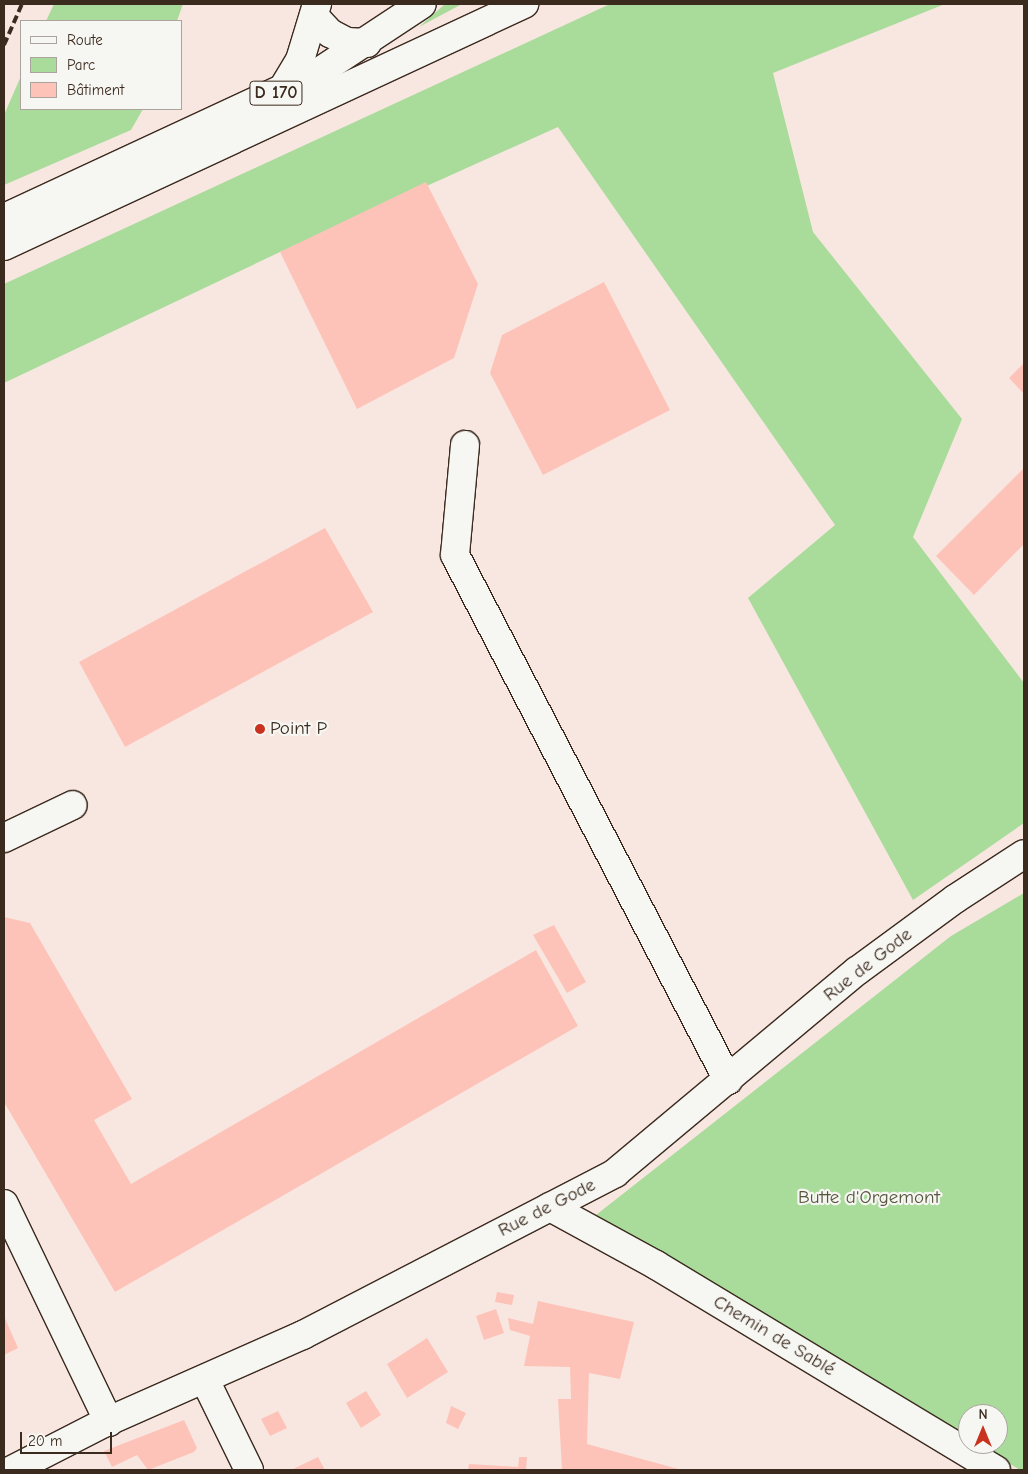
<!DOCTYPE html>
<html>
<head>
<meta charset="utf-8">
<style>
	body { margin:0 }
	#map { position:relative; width:1028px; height:1474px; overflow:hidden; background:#f8e7e1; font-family:"Comic Neue",sans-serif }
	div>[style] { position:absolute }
	.green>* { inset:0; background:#a9db9b }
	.building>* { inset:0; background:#fec3b8 }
	.roads { filter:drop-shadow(1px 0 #3b2a1e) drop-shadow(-1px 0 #3b2a1e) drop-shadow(0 1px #3b2a1e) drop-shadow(0 -1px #3b2a1e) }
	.minor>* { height:28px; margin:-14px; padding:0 14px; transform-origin:14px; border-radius:14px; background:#f6f6f2 }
	.highway>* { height:28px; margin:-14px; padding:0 14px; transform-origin:14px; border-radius:14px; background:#f6f6f2 }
	.rail>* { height:4px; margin-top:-2px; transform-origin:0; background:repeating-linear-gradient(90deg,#3b2a1e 0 8px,transparent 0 12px) }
	.dots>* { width:14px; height:14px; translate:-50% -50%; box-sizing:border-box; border:2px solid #f6f6f2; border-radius:50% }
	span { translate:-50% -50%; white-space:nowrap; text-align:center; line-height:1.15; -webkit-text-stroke:4.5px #f6f6f2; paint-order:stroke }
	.shield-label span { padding:1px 4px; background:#f6f6f2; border:1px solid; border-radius:4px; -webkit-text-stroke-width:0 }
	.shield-label { font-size:18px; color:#3b2a1e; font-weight:700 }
	.poi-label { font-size:19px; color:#3b2a1e }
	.left { translate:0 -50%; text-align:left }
	.street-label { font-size:19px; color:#3b2a1e }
	.park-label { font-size:19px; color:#56563d }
	.frame { position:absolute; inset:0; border:5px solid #3b2a1e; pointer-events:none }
	.legend { position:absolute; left:20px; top:20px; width:162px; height:90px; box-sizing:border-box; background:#f6f6f2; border:1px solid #aba49d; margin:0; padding:6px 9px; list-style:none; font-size:15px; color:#3b2a1e }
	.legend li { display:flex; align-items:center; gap:10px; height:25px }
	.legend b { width:25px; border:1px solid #aba49d }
	.north { position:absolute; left:958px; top:1404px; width:50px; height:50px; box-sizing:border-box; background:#f6f6f2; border:1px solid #aba49d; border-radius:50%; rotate:0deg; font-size:14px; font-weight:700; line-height:20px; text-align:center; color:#3b2a1e }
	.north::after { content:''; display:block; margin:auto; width:18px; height:22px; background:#c8321e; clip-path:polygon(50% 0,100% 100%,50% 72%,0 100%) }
	.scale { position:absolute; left:20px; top:1432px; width:92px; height:22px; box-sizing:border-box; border:2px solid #3b2a1e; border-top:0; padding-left:6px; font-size:15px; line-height:18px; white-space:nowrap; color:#3b2a1e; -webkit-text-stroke:4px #f6f6f2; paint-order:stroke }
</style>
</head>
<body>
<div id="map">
	<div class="green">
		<i style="clip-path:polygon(54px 4px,183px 4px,177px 21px,46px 21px)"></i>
		<i style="clip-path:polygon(445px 4px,462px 4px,419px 27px)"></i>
		<i style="clip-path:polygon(610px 4px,945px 4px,773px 73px,813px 232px,962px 419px,913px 537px,1024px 683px,1024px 823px,913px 900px,748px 598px,835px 525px,558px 127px,280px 252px,4px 383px,4px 284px)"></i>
		<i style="clip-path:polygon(21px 76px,21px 109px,143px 109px,131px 130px,4px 185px,4px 115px)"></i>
		<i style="clip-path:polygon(1024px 893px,1024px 1470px,1020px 1470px,977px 1444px,998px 1444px,998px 1414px,968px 1414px,968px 1439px,596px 1215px,951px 936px)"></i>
	</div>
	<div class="building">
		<i style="clip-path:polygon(426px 182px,478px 284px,454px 358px,357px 409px,280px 252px)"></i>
		<i style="clip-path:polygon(604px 282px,670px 410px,543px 475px,490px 373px,502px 335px)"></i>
		<i style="clip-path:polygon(1024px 363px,1024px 394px,1009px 378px)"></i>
		<i style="clip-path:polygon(1024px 468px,1024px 544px,974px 595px,936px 556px)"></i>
		<i style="clip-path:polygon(325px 528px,373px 612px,125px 747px,79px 662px)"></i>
		<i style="clip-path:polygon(4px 917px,30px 923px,132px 1099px,94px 1120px,131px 1184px,536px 950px,578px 1026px,115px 1292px,4px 1102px)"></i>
		<i style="clip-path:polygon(554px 925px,586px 982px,567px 993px,533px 935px)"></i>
		<i style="clip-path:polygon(497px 1292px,514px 1295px,512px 1305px,495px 1302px)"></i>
		<i style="clip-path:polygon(538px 1301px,634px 1322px,620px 1379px,589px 1373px,587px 1444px,682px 1470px,562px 1470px,558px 1399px,571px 1399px,570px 1367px,524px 1366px,530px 1336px,510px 1330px,508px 1318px,533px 1324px)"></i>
		<i style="clip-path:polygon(496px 1309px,504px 1333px,484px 1340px,476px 1316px)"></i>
		<i style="clip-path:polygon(4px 1316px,18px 1348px,4px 1355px)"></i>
		<i style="clip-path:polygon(427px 1338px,448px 1372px,407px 1398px,387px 1364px)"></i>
		<i style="clip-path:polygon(366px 1391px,381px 1415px,361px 1428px,346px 1403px)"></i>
		<i style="clip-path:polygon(451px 1406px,466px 1413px,458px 1429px,446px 1423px)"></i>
		<i style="clip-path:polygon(278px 1411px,287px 1428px,270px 1436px,261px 1419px)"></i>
		<i style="clip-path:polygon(184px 1420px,197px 1448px,194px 1452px,148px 1470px,137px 1455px,112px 1467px,104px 1451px)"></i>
		<i style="clip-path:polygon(318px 1457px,325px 1470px,291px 1470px)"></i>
		<i style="clip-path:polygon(519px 1457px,527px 1457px,526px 1470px,468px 1470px,469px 1464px,518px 1467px)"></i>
	</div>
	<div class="roads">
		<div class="minor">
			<i style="left:315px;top:17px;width:22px;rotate:47deg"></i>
			<i style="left:330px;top:33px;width:19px;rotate:28deg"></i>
			<i style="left:347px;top:42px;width:20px;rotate:3deg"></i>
			<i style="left:282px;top:90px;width:35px;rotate:-59deg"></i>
			<i style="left:300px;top:60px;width:59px;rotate:-73.1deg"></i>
			<i style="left:465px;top:445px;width:110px;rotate:95.2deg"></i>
			<i style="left:455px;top:555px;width:592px;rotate:62.53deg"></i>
			<i style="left:4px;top:838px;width:76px;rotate:-25.6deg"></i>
			<i style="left:4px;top:1204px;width:242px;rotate:64.3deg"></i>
			<i style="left:550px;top:1207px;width:121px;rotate:28.7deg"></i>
			<i style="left:656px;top:1265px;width:397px;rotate:31.1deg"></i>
			<i style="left:205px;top:1380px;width:100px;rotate:63.9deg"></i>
			<i style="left:12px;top:1470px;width:103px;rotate:-27.1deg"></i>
			<i style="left:104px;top:1423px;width:218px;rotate:-23.9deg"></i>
			<i style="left:303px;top:1335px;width:352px;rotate:-27.4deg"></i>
			<i style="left:615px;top:1173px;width:315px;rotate:-39.9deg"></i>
			<i style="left:857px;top:971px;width:122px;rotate:-36.3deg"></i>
			<i style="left:955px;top:899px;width:82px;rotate:-33.1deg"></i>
		</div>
		<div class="highway">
			<i style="left:4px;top:218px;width:347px;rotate:-24.9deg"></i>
			<i style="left:319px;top:72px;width:123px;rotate:-33.4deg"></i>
			<i style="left:4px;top:246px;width:574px;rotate:-24.96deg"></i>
		</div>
	</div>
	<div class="rail">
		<i style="left:4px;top:45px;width:45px;rotate:-66.3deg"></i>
	</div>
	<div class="dots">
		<i style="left:260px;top:729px;background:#c8321e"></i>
	</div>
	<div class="shield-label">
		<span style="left:276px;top:93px">D 170</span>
	</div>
	<div class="poi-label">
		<span class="left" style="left:270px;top:729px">Point P</span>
	</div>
	<div class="street-label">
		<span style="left:868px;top:965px;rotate:-38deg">Rue de Gode</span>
		<span style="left:547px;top:1208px;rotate:-27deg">Rue de Gode</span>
		<span style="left:774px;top:1336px;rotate:31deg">Chemin de Sablé</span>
	</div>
	<div class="park-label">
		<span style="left:869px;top:1198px">Butte d'Orgemont</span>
	</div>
	<div class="frame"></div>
	<ul class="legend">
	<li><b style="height:6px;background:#f6f6f2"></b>Route</li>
	<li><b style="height:14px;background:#a9db9b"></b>Parc</li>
	<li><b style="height:14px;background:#fec3b8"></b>Bâtiment</li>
	</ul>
	<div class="north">N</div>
	<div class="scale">20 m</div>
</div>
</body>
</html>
